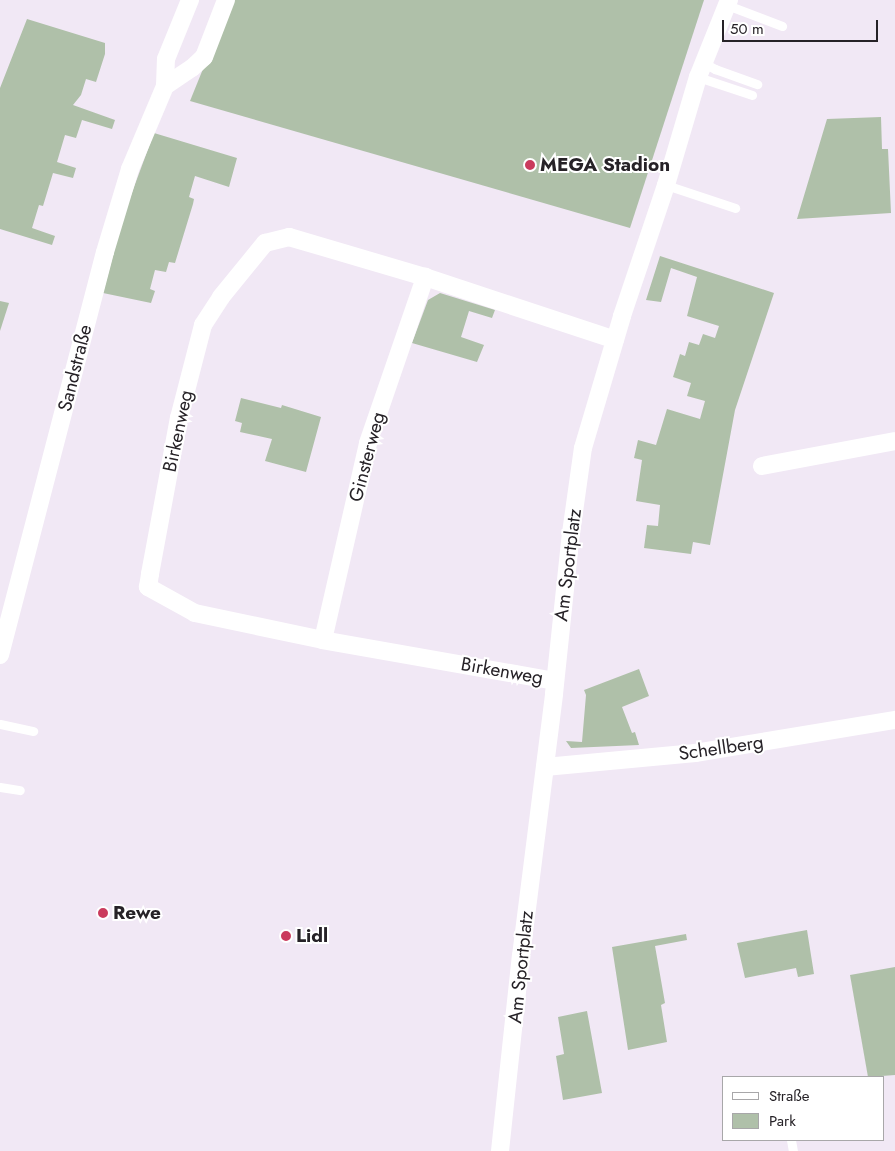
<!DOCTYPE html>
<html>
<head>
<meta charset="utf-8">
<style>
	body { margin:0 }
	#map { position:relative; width:895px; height:1151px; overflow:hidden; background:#f1e8f5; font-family:Jost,sans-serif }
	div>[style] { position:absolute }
	.green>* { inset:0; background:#afc0a9 }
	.lane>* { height:9px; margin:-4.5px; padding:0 4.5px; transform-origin:4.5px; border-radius:4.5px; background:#fff }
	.street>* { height:18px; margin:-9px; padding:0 9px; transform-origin:9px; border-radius:9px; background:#fff }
	.dots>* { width:14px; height:14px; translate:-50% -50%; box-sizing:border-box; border:2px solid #fff; border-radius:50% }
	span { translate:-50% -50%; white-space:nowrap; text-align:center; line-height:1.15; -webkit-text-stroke:4px #fff; paint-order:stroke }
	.poi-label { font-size:19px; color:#262227; font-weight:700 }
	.left { translate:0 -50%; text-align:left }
	.street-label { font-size:19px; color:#262227 }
	.legend { position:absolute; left:722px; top:1076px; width:162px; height:65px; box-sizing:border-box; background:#fff; border:1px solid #a8a7a9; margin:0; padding:6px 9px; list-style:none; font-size:15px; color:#262227 }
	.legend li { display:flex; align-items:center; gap:10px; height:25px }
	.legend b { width:25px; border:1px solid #a8a7a9 }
	.scale { position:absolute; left:722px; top:20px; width:156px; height:22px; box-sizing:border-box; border:2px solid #262227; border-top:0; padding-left:6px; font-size:15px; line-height:18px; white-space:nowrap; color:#262227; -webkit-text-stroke:4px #fff; paint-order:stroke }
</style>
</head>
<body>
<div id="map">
	<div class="green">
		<i style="clip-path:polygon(231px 0,704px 0,630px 228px,190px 101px)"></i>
		<i style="clip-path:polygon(27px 19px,105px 43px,105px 54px,96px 82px,86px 79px,81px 95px,73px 105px,115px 120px,112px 129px,82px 120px,76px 138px,65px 135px,57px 162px,76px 168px,73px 178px,53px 173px,43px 206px,39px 205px,32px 228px,55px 236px,52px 245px,0 229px,0 88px)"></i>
		<i style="clip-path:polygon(881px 117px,882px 149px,888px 149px,891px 213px,797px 219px,827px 119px)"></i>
		<i style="clip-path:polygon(154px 133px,237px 158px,229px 187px,195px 176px,189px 197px,194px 199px,193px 204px,175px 263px,169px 262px,166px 272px,155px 270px,150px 289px,155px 291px,151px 303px,103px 293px,124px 214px)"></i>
		<i style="clip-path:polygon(660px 256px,774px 293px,735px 410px,710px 545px,693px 542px,691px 554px,644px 548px,647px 525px,658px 526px,660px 505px,636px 501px,642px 460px,634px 458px,638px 440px,656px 445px,667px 409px,700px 419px,705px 401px,687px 396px,691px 383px,673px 377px,680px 354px,685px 356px,689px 342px,699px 345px,703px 334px,715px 338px,719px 326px,687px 316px,697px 277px,671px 268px,661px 302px,646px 300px)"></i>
		<i style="clip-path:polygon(440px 293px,495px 310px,492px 318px,469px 311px,461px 337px,484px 345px,477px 362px,412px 343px,428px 300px)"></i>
		<i style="clip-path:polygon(0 301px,9px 303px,0 331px)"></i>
		<i style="clip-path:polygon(241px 398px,281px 408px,282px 405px,321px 417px,306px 472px,265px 461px,272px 439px,240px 432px,242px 423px,235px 421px)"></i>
		<i style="clip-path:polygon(639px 669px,649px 696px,622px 707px,632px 733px,635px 732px,639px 745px,571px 748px,566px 741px,582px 742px,586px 695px,584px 690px)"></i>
		<i style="clip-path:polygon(807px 930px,814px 974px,798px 977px,796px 968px,745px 978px,737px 943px)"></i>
		<i style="clip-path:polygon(686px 934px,687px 940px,655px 946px,665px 1003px,661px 1005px,667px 1042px,628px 1050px,612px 947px)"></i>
		<i style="clip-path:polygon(895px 967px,895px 1075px,868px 1077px,850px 975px)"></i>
		<i style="clip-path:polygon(587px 1011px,602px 1093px,563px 1100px,556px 1056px,564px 1054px,558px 1017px)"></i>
	</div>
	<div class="lane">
		<i style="left:727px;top:5px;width:59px;rotate:20.9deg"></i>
		<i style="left:704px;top:63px;width:13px;rotate:29deg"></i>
		<i style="left:715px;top:69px;width:45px;rotate:19.7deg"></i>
		<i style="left:698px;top:77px;width:57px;rotate:18.4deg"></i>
		<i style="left:666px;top:185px;width:73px;rotate:18.4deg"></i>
		<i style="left:0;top:724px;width:34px;rotate:12deg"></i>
		<i style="left:0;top:787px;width:20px;rotate:9deg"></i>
		<i style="left:791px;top:1140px;width:11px;rotate:80deg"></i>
	</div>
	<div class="street">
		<i style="left:165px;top:86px;width:32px;rotate:-34deg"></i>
		<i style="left:192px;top:68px;width:16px;rotate:-43deg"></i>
		<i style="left:204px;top:57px;width:61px;rotate:-68.9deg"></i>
		<i style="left:762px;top:466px;width:135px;rotate:-10.6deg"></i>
		<i style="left:323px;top:640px;width:202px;rotate:-77.1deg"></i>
		<i style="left:368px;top:443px;width:176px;rotate:-71deg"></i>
		<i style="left:0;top:655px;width:416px;rotate:-75.4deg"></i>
		<i style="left:105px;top:252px;width:87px;rotate:-73.2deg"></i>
		<i style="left:130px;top:169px;width:90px;rotate:-67.1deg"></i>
		<i style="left:165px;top:86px;width:27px;rotate:-88deg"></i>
		<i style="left:166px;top:59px;width:64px;rotate:-67.9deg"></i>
		<i style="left:555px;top:681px;width:236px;rotate:-170deg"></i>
		<i style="left:323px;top:640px;width:131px;rotate:-168.1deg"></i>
		<i style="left:195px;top:613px;width:54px;rotate:-151deg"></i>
		<i style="left:148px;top:587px;width:13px;rotate:-81deg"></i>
		<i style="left:150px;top:574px;width:159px;rotate:-79.5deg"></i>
		<i style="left:179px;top:418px;width:96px;rotate:-75.5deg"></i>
		<i style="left:203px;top:325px;width:33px;rotate:-57deg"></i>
		<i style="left:221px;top:297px;width:70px;rotate:-50.8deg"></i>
		<i style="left:265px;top:243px;width:25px;rotate:-14deg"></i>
		<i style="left:289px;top:237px;width:142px;rotate:16.4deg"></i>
		<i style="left:425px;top:277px;width:200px;rotate:18.3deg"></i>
		<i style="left:545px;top:767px;width:151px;rotate:-5.3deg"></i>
		<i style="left:695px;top:753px;width:203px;rotate:-9.4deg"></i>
		<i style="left:500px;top:1151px;width:196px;rotate:-83.9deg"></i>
		<i style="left:521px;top:956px;width:264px;rotate:-82.8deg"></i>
		<i style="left:554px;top:694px;width:162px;rotate:-84deg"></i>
		<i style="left:571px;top:533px;width:86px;rotate:-82deg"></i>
		<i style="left:583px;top:448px;width:138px;rotate:-73.5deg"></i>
		<i style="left:622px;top:316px;width:138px;rotate:-71.4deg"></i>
		<i style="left:666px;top:185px;width:113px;rotate:-73.5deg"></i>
		<i style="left:698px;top:77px;width:83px;rotate:-68.1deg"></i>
	</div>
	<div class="dots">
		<i style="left:530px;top:165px;background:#ca3b5d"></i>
		<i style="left:103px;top:913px;background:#ca3b5d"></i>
		<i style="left:286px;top:936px;background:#ca3b5d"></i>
	</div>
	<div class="poi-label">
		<span class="left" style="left:540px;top:165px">MEGA Stadion</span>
		<span class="left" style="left:113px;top:913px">Rewe</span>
		<span class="left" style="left:296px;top:936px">Lidl</span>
	</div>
	<div class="street-label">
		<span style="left:75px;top:368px;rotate:-76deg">Sandstraße</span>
		<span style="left:178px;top:431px;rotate:-78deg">Birkenweg</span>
		<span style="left:367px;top:457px;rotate:-75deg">Ginsterweg</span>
		<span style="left:568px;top:565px;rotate:-83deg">Am Sportplatz</span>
		<span style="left:502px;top:671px;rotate:10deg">Birkenweg</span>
		<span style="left:721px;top:748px;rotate:-8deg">Schellberg</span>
		<span style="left:521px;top:967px;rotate:-84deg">Am Sportplatz</span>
	</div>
	<ul class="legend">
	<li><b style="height:6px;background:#fff"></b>Straße</li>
	<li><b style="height:14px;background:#afc0a9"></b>Park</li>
	</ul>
	<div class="scale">50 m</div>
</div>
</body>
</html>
